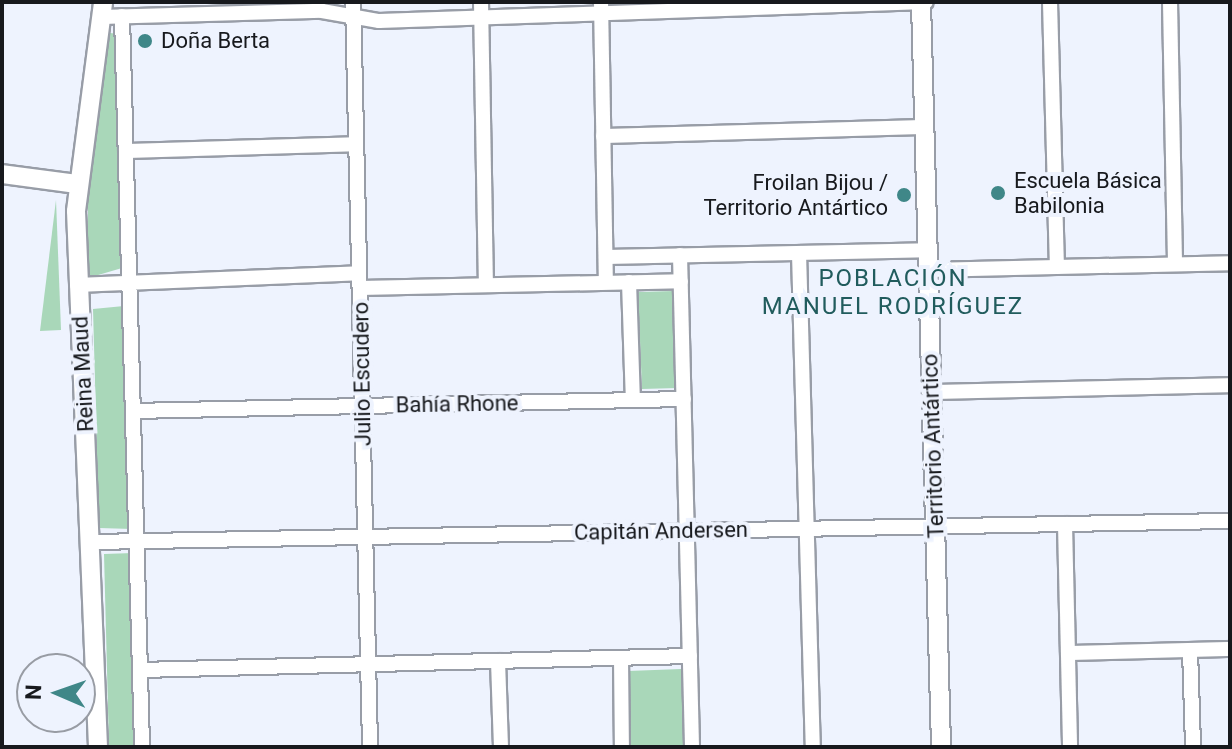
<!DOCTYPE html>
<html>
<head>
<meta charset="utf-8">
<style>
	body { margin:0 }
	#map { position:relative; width:1232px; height:749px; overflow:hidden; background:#eef3fe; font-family:Roboto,sans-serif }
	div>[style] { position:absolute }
	.green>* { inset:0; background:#a9d7b9 }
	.roads { filter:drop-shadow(2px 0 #989da7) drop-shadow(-2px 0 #989da7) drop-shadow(0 2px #989da7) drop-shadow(0 -2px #989da7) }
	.minor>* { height:14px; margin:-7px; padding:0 7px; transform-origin:7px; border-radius:7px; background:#fff }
	.tertiary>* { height:18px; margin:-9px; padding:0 9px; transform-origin:9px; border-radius:9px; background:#fff }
	.dots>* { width:22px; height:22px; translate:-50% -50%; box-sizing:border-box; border:4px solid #eef3fe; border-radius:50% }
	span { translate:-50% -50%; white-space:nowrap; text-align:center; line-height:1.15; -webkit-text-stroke:8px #eef3fe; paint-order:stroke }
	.poi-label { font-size:22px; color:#17191d }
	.left { translate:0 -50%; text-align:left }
	.right { translate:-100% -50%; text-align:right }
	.street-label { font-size:22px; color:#17191d }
	.neighbourhood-label { font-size:24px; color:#215c5d; letter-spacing:2px }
	.frame { position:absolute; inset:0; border:4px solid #17191d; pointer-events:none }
	.north { position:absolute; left:16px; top:653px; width:80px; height:80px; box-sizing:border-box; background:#eef3fe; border:2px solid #989ca4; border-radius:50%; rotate:272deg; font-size:22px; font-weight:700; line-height:32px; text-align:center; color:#17191d }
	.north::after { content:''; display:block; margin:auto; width:28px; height:36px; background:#3f8788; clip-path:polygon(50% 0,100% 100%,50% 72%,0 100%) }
</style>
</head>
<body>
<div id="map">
	<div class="green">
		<i style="clip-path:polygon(110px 33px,119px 34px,122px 268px,88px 278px,88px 186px)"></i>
		<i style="clip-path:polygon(56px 200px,61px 330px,40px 331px)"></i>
		<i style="clip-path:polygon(674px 291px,677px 388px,642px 389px,638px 292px)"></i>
		<i style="clip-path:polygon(124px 306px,132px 529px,99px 528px,93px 309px)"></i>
		<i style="clip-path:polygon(133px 553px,139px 747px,109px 747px,104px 554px)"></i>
		<i style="clip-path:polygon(681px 669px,684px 747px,630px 747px,628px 671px)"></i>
	</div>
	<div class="roads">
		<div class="minor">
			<i style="left:353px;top:2px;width:745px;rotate:88.69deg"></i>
			<i style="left:481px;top:2px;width:283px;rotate:89deg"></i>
			<i style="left:601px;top:2px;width:280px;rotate:89deg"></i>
			<i style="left:1050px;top:2px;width:265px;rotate:88.5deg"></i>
			<i style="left:1170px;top:2px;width:262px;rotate:88.9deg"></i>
			<i style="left:122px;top:16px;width:731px;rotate:88.43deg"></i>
			<i style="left:101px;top:17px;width:221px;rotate:-1.6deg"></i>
			<i style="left:322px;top:11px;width:58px;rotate:10deg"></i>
			<i style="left:379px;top:21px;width:547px;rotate:-1.99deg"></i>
			<i style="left:603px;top:136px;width:321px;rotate:-1.6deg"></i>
			<i style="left:126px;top:151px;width:230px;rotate:-1.7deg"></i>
			<i style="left:799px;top:253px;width:494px;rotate:88.4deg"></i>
			<i style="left:680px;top:255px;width:492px;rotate:88.6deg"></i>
			<i style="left:606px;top:257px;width:321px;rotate:-1.2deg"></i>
			<i style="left:928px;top:270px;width:302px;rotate:-1.3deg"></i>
			<i style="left:629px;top:282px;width:118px;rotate:88.1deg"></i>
			<i style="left:77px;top:285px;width:282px;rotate:-2.4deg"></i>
			<i style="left:360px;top:288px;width:321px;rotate:-1.2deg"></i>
			<i style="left:931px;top:392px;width:299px;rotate:-1.3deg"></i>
			<i style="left:133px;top:411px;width:551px;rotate:-1.25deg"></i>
			<i style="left:1065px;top:524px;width:223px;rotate:88.7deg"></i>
			<i style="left:92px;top:542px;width:1138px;rotate:-1.06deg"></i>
			<i style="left:1190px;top:650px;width:97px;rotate:88.2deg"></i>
			<i style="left:1068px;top:653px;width:162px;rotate:-1.4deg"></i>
			<i style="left:621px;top:658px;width:89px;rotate:89.4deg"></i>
			<i style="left:498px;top:661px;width:86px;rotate:88deg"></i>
			<i style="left:140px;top:670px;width:550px;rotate:-1.46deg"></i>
		</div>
		<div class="tertiary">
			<i style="left:921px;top:2px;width:745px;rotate:88.46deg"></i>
			<i style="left:2px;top:174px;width:76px;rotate:7.6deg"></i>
			<i style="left:98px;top:747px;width:536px;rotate:-92.35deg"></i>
			<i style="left:76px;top:211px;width:211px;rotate:-82.6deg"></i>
		</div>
	</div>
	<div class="dots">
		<i style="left:145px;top:41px;background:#3f8788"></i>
		<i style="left:998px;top:193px;background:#3f8788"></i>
		<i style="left:904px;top:195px;background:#3f8788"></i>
	</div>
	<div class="poi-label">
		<span class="left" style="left:161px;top:41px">Doña Berta</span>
		<span class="left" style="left:1014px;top:193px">Escuela Básica<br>Babilonia</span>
		<span class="right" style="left:888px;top:195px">Froilan Bijou /<br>Territorio Antártico</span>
	</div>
	<div class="street-label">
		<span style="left:83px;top:374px;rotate:-93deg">Reina Maud</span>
		<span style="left:362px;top:374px;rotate:-91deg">Julio Escudero</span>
		<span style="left:457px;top:404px;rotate:-1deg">Bahía Rhone</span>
		<span style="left:933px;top:446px;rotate:-92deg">Territorio Antártico</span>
		<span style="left:661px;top:531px;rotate:-1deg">Capitán Andersen</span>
	</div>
	<div class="neighbourhood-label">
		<span style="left:893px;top:293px">POBLACIÓN<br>MANUEL RODRÍGUEZ</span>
	</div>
	<div class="frame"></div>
	<div class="north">N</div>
</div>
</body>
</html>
